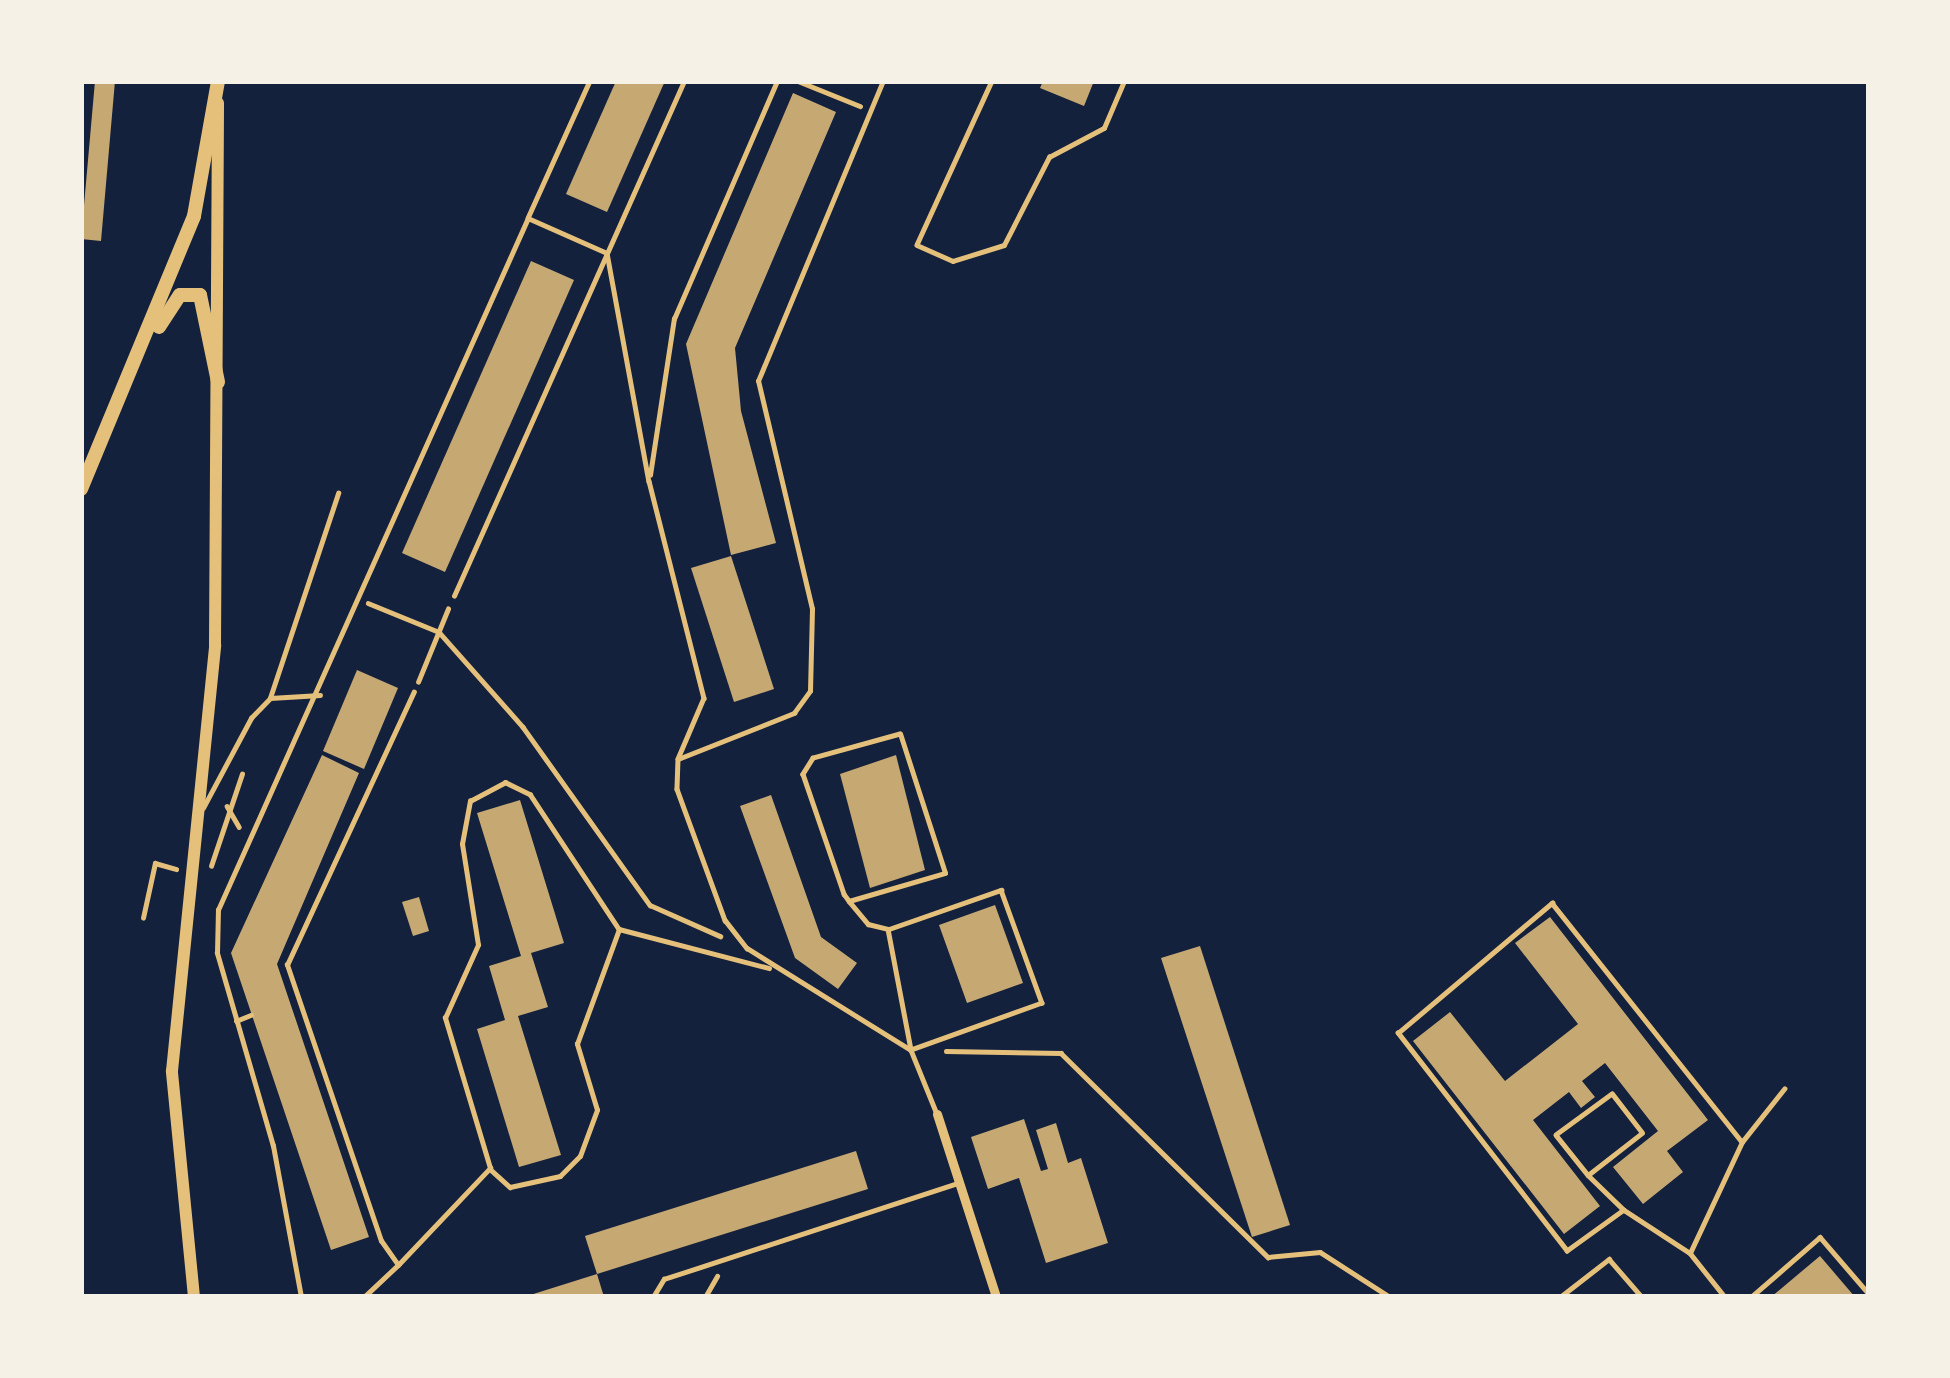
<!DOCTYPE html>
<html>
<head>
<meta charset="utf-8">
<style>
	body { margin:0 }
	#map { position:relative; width:1950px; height:1378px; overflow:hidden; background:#14213d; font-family:"Roboto Condensed",sans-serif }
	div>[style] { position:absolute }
	.building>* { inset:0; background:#c6a872 }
	.path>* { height:4.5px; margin:-2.25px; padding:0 2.25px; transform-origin:2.25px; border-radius:2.25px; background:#e5c07b }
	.service>* { height:4.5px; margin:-2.25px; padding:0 2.25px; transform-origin:2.25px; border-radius:2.25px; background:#e5c07b }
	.minor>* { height:9px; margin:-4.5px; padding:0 4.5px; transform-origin:4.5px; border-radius:4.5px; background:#e5c07b }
	.tertiary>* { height:12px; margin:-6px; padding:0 6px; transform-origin:6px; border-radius:6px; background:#e5c07b }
	.secondary>* { height:14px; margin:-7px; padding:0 7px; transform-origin:7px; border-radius:7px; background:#e5c07b }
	span { translate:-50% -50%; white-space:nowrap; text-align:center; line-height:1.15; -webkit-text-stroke:12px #f6f1e7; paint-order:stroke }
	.frame { position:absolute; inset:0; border:84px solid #f6f1e7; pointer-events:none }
</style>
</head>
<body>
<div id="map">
	<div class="building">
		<i style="clip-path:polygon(95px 81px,115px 81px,101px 241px,81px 239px)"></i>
		<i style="clip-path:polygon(616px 81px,665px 81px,607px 212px,566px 194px)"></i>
		<i style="clip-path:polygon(1043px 81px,1094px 81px,1084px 106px,1040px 88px)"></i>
		<i style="clip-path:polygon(793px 93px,836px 112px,735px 348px,741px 411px,776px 543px,731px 555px,686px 344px)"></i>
		<i style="clip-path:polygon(531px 261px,574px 280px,445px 572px,402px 553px)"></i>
		<i style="clip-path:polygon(731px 556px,774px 689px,734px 702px,691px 568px)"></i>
		<i style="clip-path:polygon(357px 670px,398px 688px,364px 769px,323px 751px)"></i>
		<i style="clip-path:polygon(322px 755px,359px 773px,277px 964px,369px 1237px,331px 1250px,231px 953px)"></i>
		<i style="clip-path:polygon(896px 755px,925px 870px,870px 888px,840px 774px)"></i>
		<i style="clip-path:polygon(771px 795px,821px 937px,857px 963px,838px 989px,795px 958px,740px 806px)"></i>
		<i style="clip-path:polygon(520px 800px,564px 943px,531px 953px,548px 1007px,518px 1016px,561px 1155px,519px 1167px,477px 1029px,505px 1020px,489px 966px,521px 956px,477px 813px)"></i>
		<i style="clip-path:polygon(419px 897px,429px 931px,413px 936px,402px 902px)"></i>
		<i style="clip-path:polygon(995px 905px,1023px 983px,967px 1003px,939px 925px)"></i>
		<i style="clip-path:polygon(1550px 917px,1708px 1120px,1667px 1151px,1683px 1172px,1643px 1204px,1613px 1167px,1658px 1131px,1605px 1063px,1582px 1081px,1595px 1097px,1581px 1108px,1569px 1092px,1533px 1120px,1600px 1206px,1564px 1234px,1413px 1041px,1450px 1012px,1505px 1081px,1578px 1024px,1515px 943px)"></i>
		<i style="clip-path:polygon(1200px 946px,1290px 1225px,1252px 1237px,1161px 958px)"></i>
		<i style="clip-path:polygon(1024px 1119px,1041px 1171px,1048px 1169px,1036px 1130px,1056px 1123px,1068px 1163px,1081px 1158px,1108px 1243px,1046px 1263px,1019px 1178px,988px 1189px,971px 1137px)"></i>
		<i style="clip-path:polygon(856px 1151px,868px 1189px,597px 1274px,585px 1236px)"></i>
		<i style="clip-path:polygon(1820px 1256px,1855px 1297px,1771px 1297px)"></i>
		<i style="clip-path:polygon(597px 1274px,604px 1297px,527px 1297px,527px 1296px)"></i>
	</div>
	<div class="path">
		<i style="left:798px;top:81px;width:67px;rotate:22deg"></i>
		<i style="left:368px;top:603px;width:77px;rotate:22.2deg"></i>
		<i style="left:439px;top:632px;width:127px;rotate:48.5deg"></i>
		<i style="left:523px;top:727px;width:219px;rotate:54.5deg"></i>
		<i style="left:650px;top:905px;width:77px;rotate:23.9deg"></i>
		<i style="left:418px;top:682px;width:79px;rotate:-67.7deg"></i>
		<i style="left:227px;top:806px;width:24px;rotate:60deg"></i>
		<i style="left:211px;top:866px;width:97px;rotate:-71.4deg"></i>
		<i style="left:143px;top:918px;width:56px;rotate:-77.7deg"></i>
		<i style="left:155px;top:863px;width:22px;rotate:16deg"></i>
		<i style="left:946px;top:1051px;width:115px;rotate:1deg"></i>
		<i style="left:1061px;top:1053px;width:291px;rotate:44.6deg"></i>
		<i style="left:1268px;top:1257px;width:52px;rotate:-5.5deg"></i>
		<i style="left:1320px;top:1252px;width:83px;rotate:32.7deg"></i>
		<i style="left:705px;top:1297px;width:24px;rotate:-60deg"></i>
		<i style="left:1560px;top:1297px;width:62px;rotate:-37.8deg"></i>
		<i style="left:1609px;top:1259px;width:50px;rotate:49deg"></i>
	</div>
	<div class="service">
		<i style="left:590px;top:81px;width:150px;rotate:114.3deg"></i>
		<i style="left:528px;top:218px;width:86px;rotate:23.9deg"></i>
		<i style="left:607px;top:253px;width:232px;rotate:79.6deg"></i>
		<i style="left:649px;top:481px;width:224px;rotate:75.8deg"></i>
		<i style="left:704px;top:698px;width:66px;rotate:113.1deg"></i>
		<i style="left:678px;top:759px;width:30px;rotate:92deg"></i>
		<i style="left:677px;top:789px;width:140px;rotate:69.9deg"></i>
		<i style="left:725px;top:920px;width:36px;rotate:52deg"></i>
		<i style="left:747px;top:948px;width:193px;rotate:31.9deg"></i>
		<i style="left:992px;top:81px;width:180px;rotate:114.6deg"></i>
		<i style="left:917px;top:245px;width:39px;rotate:24deg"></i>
		<i style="left:953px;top:261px;width:53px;rotate:-17.4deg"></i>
		<i style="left:1004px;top:245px;width:99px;rotate:-62.9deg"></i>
		<i style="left:1049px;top:157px;width:62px;rotate:-27.8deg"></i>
		<i style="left:1104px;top:128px;width:51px;rotate:-66.9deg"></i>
		<i style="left:650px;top:475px;width:158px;rotate:-81.3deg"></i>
		<i style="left:674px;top:319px;width:259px;rotate:-66.6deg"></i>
		<i style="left:454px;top:596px;width:564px;rotate:-65.93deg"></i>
		<i style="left:270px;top:698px;width:216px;rotate:-71.6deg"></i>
		<i style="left:678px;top:759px;width:125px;rotate:-21.6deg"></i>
		<i style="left:794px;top:713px;width:27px;rotate:-54deg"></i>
		<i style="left:810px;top:691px;width:82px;rotate:-88.6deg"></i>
		<i style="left:812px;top:609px;width:234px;rotate:-103.3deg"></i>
		<i style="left:758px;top:381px;width:325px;rotate:-67.4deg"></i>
		<i style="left:203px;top:808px;width:102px;rotate:-61.9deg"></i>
		<i style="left:251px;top:718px;width:28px;rotate:-46deg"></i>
		<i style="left:270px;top:698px;width:50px;rotate:-3.4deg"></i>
		<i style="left:849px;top:901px;width:100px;rotate:-16.3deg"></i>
		<i style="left:945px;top:873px;width:146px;rotate:-107.9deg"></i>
		<i style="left:900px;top:734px;width:90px;rotate:164.6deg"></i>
		<i style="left:813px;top:758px;width:19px;rotate:122deg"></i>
		<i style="left:803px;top:774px;width:127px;rotate:71.1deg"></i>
		<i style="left:844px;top:894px;width:9px;rotate:54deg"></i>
		<i style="left:849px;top:901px;width:30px;rotate:50deg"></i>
		<i style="left:868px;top:924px;width:21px;rotate:14deg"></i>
		<i style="left:888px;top:929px;width:123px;rotate:79.2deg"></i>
		<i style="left:911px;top:1050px;width:69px;rotate:67.9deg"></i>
		<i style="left:889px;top:929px;width:119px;rotate:-19.2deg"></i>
		<i style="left:1001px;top:890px;width:120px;rotate:70.1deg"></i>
		<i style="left:1042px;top:1003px;width:139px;rotate:160.3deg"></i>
		<i style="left:236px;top:1021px;width:16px;rotate:-22deg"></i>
		<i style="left:490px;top:1169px;width:27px;rotate:42deg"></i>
		<i style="left:510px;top:1187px;width:51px;rotate:-12.4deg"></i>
		<i style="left:560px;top:1176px;width:28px;rotate:-45deg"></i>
		<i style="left:580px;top:1156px;width:49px;rotate:-69.7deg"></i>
		<i style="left:597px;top:1110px;width:69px;rotate:-106.9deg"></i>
		<i style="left:577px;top:1044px;width:122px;rotate:-69.9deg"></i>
		<i style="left:1588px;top:1175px;width:68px;rotate:-37.9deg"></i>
		<i style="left:1642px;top:1133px;width:49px;rotate:-127.6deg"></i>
		<i style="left:1612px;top:1094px;width:69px;rotate:143.8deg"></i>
		<i style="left:1556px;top:1135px;width:51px;rotate:51.3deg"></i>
		<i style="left:1588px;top:1175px;width:50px;rotate:44.2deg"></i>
		<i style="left:1624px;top:1210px;width:79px;rotate:33.1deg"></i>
		<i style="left:1690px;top:1253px;width:56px;rotate:51.5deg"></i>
		<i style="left:1624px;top:1210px;width:70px;rotate:144.3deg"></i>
		<i style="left:1567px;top:1251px;width:276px;rotate:-127.8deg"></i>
		<i style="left:1398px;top:1033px;width:202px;rotate:-40.2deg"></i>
		<i style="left:1552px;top:903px;width:305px;rotate:51.5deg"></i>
		<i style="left:1690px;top:1253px;width:123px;rotate:-64.9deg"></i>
		<i style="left:1742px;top:1142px;width:68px;rotate:-51.6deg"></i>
		<i style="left:398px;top:1265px;width:134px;rotate:-46.5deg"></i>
		<i style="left:490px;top:1168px;width:157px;rotate:-106.7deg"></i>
		<i style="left:445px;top:1018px;width:80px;rotate:-65.7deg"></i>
		<i style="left:478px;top:945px;width:102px;rotate:-99deg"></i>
		<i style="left:462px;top:844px;width:44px;rotate:-79.5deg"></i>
		<i style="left:470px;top:801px;width:40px;rotate:-28deg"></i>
		<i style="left:505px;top:782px;width:28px;rotate:26deg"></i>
		<i style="left:530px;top:794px;width:162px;rotate:56.6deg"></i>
		<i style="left:619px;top:929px;width:155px;rotate:14.6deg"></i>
		<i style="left:301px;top:1297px;width:154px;rotate:-100.5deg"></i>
		<i style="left:273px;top:1146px;width:201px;rotate:-106.2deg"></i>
		<i style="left:217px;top:953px;width:43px;rotate:-88.7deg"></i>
		<i style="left:218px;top:910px;width:758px;rotate:-65.87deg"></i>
		<i style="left:364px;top:1297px;width:47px;rotate:-43.3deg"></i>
		<i style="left:398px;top:1265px;width:29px;rotate:-125deg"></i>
		<i style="left:381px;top:1241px;width:292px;rotate:-108.8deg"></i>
		<i style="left:287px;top:965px;width:301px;rotate:-65.1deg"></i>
		<i style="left:653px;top:1297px;width:21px;rotate:-59deg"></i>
		<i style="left:664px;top:1279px;width:309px;rotate:-18.1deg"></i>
		<i style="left:1751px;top:1297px;width:91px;rotate:-41deg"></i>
		<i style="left:1820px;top:1237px;width:75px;rotate:49.3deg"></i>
	</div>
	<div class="minor">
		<i style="left:937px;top:1114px;width:192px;rotate:72.1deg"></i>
	</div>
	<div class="tertiary">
		<i style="left:194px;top:1297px;width:227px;rotate:-95.6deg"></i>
		<i style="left:172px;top:1071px;width:428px;rotate:-84.2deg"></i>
		<i style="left:215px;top:645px;width:542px;rotate:-89.68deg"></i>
	</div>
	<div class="secondary">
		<i style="left:159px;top:327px;width:38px;rotate:-57deg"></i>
		<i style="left:180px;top:295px;width:20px"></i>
		<i style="left:200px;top:295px;width:89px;rotate:78.3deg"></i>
		<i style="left:81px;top:489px;width:295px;rotate:-67.5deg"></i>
		<i style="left:194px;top:216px;width:137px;rotate:-79.9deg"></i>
	</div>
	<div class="frame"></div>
</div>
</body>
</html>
